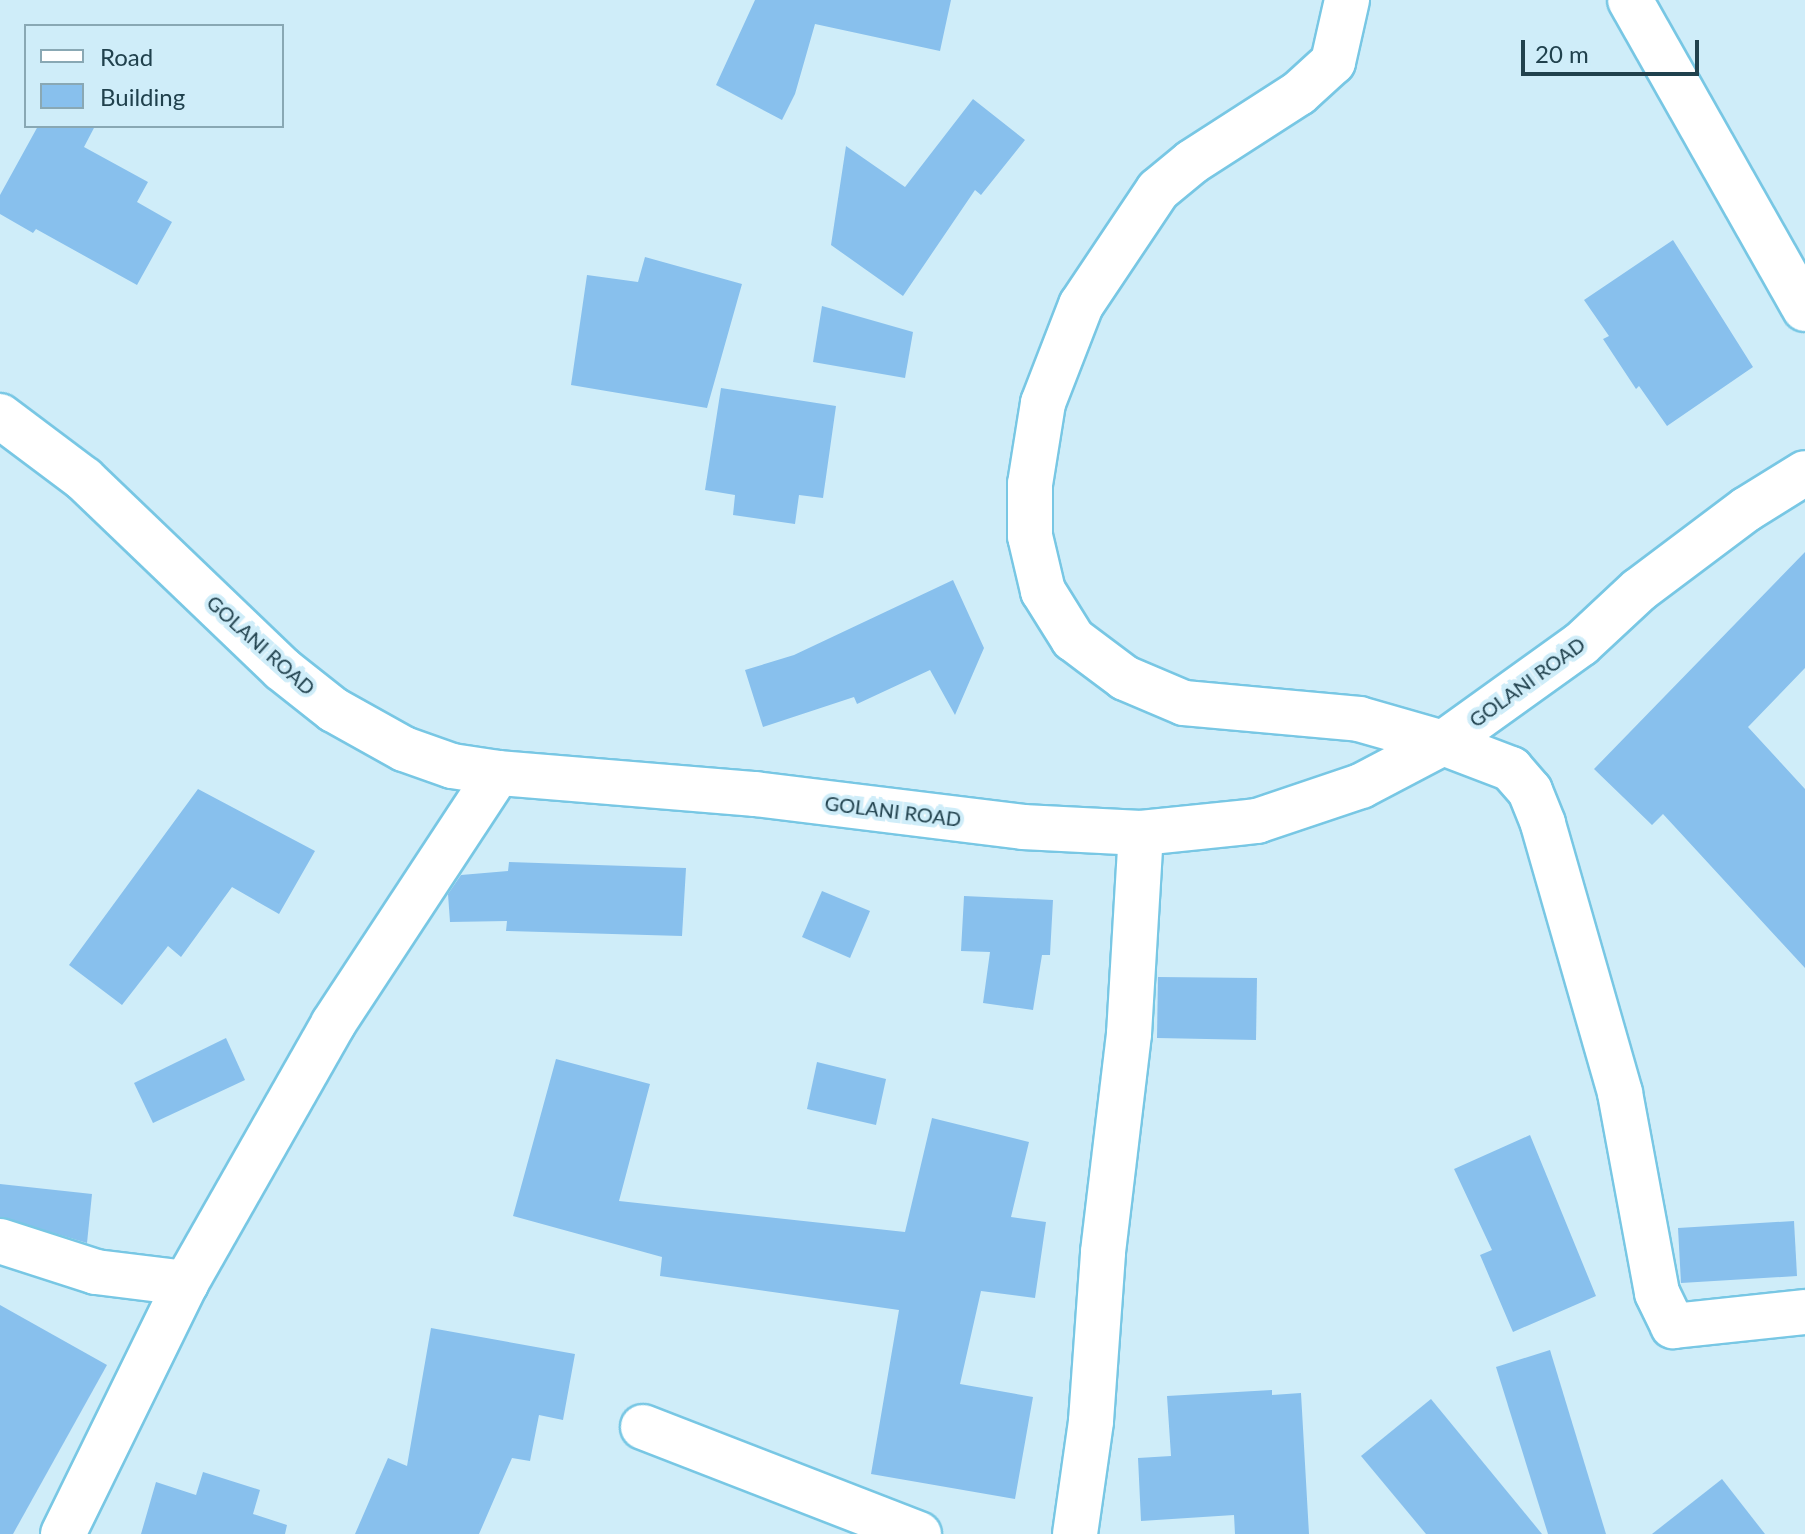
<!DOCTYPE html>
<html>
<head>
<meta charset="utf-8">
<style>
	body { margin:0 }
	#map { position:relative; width:1805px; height:1534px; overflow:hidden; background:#cfedf9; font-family:Lato,sans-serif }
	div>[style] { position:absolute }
	.building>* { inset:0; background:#88c0ed }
	.roads { filter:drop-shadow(2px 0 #78c7e4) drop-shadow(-2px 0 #78c7e4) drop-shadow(0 2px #78c7e4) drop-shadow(0 -2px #78c7e4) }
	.minor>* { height:44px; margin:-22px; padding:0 22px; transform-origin:22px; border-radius:22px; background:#fff }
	span { translate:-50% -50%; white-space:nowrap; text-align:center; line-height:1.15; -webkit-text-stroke:8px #cfedf9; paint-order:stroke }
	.street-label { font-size:20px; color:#20414d }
	.legend { position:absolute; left:24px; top:24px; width:260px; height:104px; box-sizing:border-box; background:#cfedf9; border:2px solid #89a8b4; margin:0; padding:10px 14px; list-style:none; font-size:24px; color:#20414d }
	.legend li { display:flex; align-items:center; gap:16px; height:40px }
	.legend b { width:40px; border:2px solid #89a8b4 }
	.scale { position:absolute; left:1521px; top:40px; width:178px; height:36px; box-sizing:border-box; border:4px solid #20414d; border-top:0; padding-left:10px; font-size:24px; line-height:28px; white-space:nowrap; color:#20414d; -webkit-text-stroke:6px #cfedf9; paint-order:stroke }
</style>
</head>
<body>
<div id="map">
	<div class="building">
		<i style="clip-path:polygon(755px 0,951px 0,940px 51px,815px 24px,795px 94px,782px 120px,716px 85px)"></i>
		<i style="clip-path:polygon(973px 99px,1025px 140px,981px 195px,975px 190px,903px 296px,831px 245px,846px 146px,905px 187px)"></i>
		<i style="clip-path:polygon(38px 126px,95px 126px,84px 147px,148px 182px,137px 202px,172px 222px,137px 285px,36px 229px,33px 233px,0 214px,0 195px)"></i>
		<i style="clip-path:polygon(1673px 240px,1753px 367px,1667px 426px,1639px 386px,1636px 389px,1603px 339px,1609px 336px,1584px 300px)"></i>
		<i style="clip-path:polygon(645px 257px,742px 284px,707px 408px,571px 385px,587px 275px,638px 282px)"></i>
		<i style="clip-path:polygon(822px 306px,913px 332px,905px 378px,813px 362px)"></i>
		<i style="clip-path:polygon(721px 388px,836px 406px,823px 498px,799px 495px,795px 524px,733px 515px,735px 495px,705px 490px)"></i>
		<i style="clip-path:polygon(1805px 552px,1805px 668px,1748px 727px,1805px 789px,1805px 968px,1663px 814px,1652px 825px,1594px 769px)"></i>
		<i style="clip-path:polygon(953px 580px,984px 648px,955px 715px,930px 670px,857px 704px,854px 697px,763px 727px,745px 670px,794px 655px)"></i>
		<i style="clip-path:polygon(198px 789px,315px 851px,279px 914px,232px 887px,181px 957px,168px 946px,122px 1005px,69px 965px)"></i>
		<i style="clip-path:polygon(509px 862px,686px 868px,682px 936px,506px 931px,507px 921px,450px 922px,448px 894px,461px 875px,508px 871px)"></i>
		<i style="clip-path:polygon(822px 891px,870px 911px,850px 958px,802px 937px)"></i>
		<i style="clip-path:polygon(964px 896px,1053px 900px,1050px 955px,1042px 955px,1033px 1010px,983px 1003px,990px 952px,961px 951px)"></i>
		<i style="clip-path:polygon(1158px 977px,1257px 978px,1256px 1040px,1157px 1038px)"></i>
		<i style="clip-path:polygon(226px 1038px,245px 1080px,153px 1123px,134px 1083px)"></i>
		<i style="clip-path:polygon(556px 1059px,650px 1084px,619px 1201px,905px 1232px,932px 1118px,1029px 1142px,1011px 1217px,1046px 1222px,1035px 1298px,981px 1291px,960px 1384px,1033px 1397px,1015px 1499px,871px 1474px,899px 1310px,660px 1276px,662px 1257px,513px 1216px)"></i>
		<i style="clip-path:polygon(817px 1062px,886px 1079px,876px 1125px,807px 1109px)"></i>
		<i style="clip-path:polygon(1530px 1135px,1596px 1296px,1513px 1332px,1480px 1255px,1492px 1250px,1454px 1169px)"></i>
		<i style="clip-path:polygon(0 1184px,92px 1194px,87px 1243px,0 1217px)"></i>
		<i style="clip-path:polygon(1794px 1221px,1797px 1276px,1681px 1283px,1678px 1228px)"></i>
		<i style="clip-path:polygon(0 1305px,107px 1365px,13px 1534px,0 1534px)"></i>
		<i style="clip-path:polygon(431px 1328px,575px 1354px,563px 1420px,539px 1415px,530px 1461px,512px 1458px,479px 1534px,355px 1534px,388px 1458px,407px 1466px)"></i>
		<i style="clip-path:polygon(1550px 1350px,1606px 1534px,1548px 1534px,1496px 1367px)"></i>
		<i style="clip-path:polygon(1272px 1390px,1272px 1395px,1301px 1393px,1309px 1534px,1235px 1534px,1234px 1515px,1141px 1521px,1138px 1458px,1171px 1456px,1167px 1396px)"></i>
		<i style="clip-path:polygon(1431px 1399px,1542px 1534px,1426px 1534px,1361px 1456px)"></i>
		<i style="clip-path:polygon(203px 1472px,260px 1490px,253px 1514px,287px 1525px,285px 1534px,141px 1534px,156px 1482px,196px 1495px)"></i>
		<i style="clip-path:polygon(1722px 1479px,1765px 1534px,1652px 1534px)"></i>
	</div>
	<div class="roads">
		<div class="minor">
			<i style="left:1347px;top:0;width:64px;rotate:102.7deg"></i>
			<i style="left:1333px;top:62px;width:46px;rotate:137.6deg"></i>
			<i style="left:1299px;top:93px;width:127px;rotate:147.2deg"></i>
			<i style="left:1192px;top:162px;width:44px;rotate:140.5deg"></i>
			<i style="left:1158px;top:190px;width:138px;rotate:123.8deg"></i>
			<i style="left:1081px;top:305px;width:105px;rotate:111.2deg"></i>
			<i style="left:1043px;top:403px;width:82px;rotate:99.1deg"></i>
			<i style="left:1030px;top:484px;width:52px;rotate:90deg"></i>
			<i style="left:1030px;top:536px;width:57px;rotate:76.7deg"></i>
			<i style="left:1043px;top:591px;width:57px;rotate:58deg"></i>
			<i style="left:1073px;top:639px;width:65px;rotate:36.9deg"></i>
			<i style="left:1125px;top:678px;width:64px;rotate:23deg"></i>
			<i style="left:1184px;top:703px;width:176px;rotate:5.2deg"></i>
			<i style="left:1359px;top:719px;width:87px;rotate:15.9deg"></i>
			<i style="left:1443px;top:743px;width:73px;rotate:20.9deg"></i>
			<i style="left:1511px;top:769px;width:29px;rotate:49deg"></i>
			<i style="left:1530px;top:791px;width:35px;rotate:68deg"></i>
			<i style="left:1543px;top:824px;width:280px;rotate:74deg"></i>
			<i style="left:1620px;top:1093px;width:203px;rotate:79.5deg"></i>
			<i style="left:1657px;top:1293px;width:37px;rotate:64deg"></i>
			<i style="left:1673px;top:1326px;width:133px;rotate:-6.1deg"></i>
			<i style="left:1630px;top:0;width:355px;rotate:60.5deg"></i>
			<i style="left:0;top:416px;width:105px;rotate:36.9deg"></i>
			<i style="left:84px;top:479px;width:274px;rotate:43.8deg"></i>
			<i style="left:282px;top:669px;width:66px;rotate:38.3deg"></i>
			<i style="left:334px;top:710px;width:80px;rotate:29.1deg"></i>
			<i style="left:404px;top:749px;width:51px;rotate:19.5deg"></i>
			<i style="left:452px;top:766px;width:47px;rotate:8.7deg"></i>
			<i style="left:498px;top:773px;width:258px;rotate:4.7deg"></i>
			<i style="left:755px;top:794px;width:270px;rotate:7deg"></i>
			<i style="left:1023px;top:827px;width:118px;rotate:2.9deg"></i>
			<i style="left:1141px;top:833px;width:117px;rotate:-5.9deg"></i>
			<i style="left:1257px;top:821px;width:110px;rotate:-18.6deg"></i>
			<i style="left:1361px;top:786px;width:93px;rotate:-27.7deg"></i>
			<i style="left:1443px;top:743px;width:170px;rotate:-35.7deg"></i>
			<i style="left:1581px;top:644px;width:79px;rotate:-43deg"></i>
			<i style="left:1639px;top:590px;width:135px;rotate:-36.9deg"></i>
			<i style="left:1747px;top:509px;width:68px;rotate:-31.8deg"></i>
			<i style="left:0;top:1241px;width:101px;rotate:17.9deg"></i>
			<i style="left:96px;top:1272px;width:91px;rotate:7deg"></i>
			<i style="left:643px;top:1427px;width:296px;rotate:21.2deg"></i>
			<i style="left:63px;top:1534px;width:280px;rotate:-63.9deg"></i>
			<i style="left:186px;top:1283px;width:298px;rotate:-60.4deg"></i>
			<i style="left:333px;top:1024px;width:300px;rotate:-56.7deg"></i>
			<i style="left:1075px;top:1534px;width:114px;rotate:-81.9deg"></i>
			<i style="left:1091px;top:1421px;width:169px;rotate:-85.9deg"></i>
			<i style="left:1103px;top:1252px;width:220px;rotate:-83.2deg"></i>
			<i style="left:1129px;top:1034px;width:201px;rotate:-86.6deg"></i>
		</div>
	</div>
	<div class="street-label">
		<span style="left:261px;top:645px;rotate:42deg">GOLANI ROAD</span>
		<span style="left:1527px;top:682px;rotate:-36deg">GOLANI ROAD</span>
		<span style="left:893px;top:811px;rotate:7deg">GOLANI ROAD</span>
	</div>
	<ul class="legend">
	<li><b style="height:10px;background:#fff"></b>Road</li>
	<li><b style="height:22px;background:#88c0ed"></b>Building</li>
	</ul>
	<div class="scale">20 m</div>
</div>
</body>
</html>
